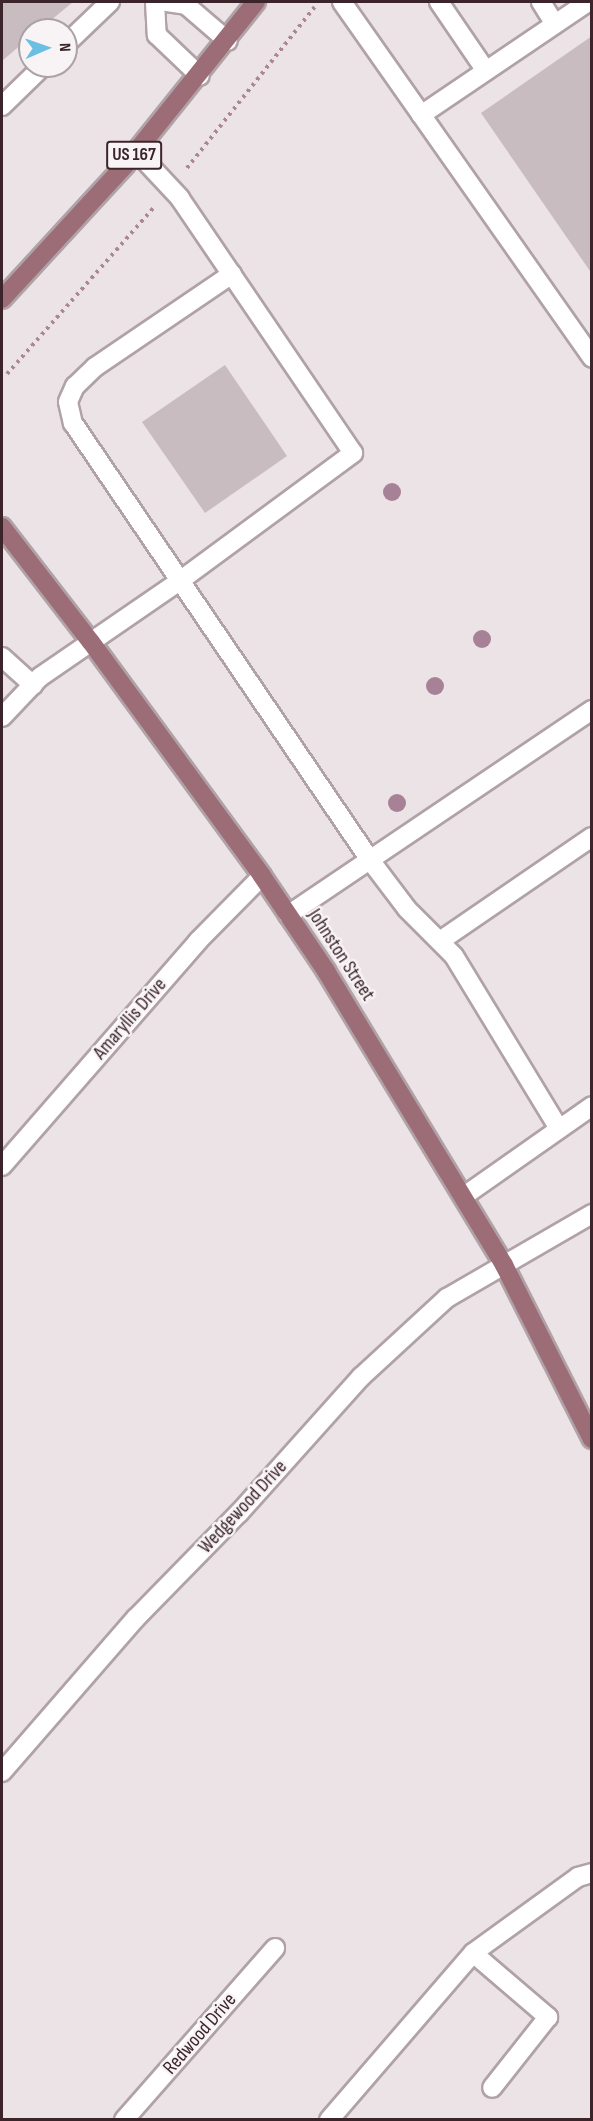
<!DOCTYPE html>
<html>
<head>
<meta charset="utf-8">
<style>
	body { margin:0 }
	#map { position:relative; width:593px; height:2121px; overflow:hidden; background:#ece3e7; font-family:"Sofia Sans Condensed",sans-serif }
	div>[style] { position:absolute }
	.building>* { inset:0; background:#c9bcc0 }
	.path>* { height:4px; margin-top:-2px; transform-origin:0; background:repeating-linear-gradient(90deg,#ac8791 0 3px,transparent 0 7.5px) }
	.roads { filter:drop-shadow(2px 0 #b0a2a7) drop-shadow(-2px 0 #b0a2a7) drop-shadow(0 2px #b0a2a7) drop-shadow(0 -2px #b0a2a7) }
	.minor>* { height:18px; margin:-9px; padding:0 9px; transform-origin:9px; border-radius:9px; background:#fff }
	.major>* { height:18px; margin:-9px; padding:0 9px; transform-origin:9px; border-radius:9px; background:#9c6d76 }
	.trees>* { width:18px; height:18px; margin:-9px; border-radius:50%; background:#a78296 }
	span { translate:-50% -50%; white-space:nowrap; text-align:center; line-height:1.15; -webkit-text-stroke:5px #f8f4f6; paint-order:stroke }
	.shield-label span { padding:2px 4px; background:#f8f4f6; border:2px solid; border-radius:4px; -webkit-text-stroke-width:0 }
	.shield-label { font-size:18px; color:#3b252a; font-weight:700 }
	.street-label { font-size:20px; color:#3b252a }
	.frame { position:absolute; inset:0; border:3px solid #3b252a; pointer-events:none }
	.north { position:absolute; left:18px; top:18px; width:60px; height:60px; box-sizing:border-box; background:#f8f4f6; border:2px solid #aca1a4; border-radius:50%; rotate:88deg; font-size:16px; font-weight:700; line-height:24px; text-align:center; color:#3b252a }
	.north::after { content:''; display:block; margin:auto; width:21px; height:27px; background:#6abfe3; clip-path:polygon(50% 0,100% 100%,50% 72%,0 100%) }
</style>
</head>
<body>
<div id="map">
	<div class="building">
		<i style="clip-path:polygon(2px 2px,73px 2px,39px 30px,30px 30px,30px 37px,2px 61px)"></i>
		<i style="clip-path:polygon(592px 36px,592px 274px,481px 113px)"></i>
		<i style="clip-path:polygon(225px 365px,287px 456px,205px 513px,142px 422px)"></i>
	</div>
	<div class="path">
		<i style="left:187px;top:168px;width:208px;rotate:-51.6deg"></i>
		<i style="left:7px;top:374px;width:224px;rotate:-48.6deg"></i>
	</div>
	<div class="roads">
		<div class="minor">
			<i style="left:155px;top:2px;width:33px;rotate:87deg"></i>
			<i style="left:157px;top:35px;width:59px;rotate:43.6deg"></i>
			<i style="left:167px;top:2px;width:19px;rotate:9deg"></i>
			<i style="left:186px;top:5px;width:55px;rotate:40.6deg"></i>
			<i style="left:342px;top:2px;width:435px;rotate:54.9deg"></i>
			<i style="left:439px;top:2px;width:83px;rotate:55.7deg"></i>
			<i style="left:541px;top:2px;width:26px;rotate:58deg"></i>
			<i style="left:66px;top:44px;width:61px;rotate:-43.7deg"></i>
			<i style="left:2px;top:106px;width:57px;rotate:-44.3deg"></i>
			<i style="left:421px;top:115px;width:202px;rotate:-34.1deg"></i>
			<i style="left:232px;top:274px;width:166px;rotate:145.8deg"></i>
			<i style="left:95px;top:367px;width:28px;rotate:136deg"></i>
			<i style="left:75px;top:386px;width:17px;rotate:114deg"></i>
			<i style="left:68px;top:402px;width:22px;rotate:77deg"></i>
			<i style="left:73px;top:423px;width:528px;rotate:55.8deg"></i>
			<i style="left:370px;top:860px;width:61px;rotate:52.9deg"></i>
			<i style="left:407px;top:909px;width:66px;rotate:45deg"></i>
			<i style="left:454px;top:956px;width:202px;rotate:58.7deg"></i>
			<i style="left:2px;top:657px;width:42px;rotate:42.1deg"></i>
			<i style="left:2px;top:717px;width:55px;rotate:-46.5deg"></i>
			<i style="left:40px;top:677px;width:171px;rotate:-34.5deg"></i>
			<i style="left:181px;top:580px;width:214px;rotate:-36.4deg"></i>
			<i style="left:353px;top:453px;width:308px;rotate:-124.2deg"></i>
			<i style="left:180px;top:198px;width:63px;rotate:-133.1deg"></i>
			<i style="left:288px;top:915px;width:367px;rotate:-34deg"></i>
			<i style="left:440px;top:941px;width:184px;rotate:-34.4deg"></i>
			<i style="left:2px;top:1166px;width:298px;rotate:-48.9deg"></i>
			<i style="left:198px;top:941px;width:91px;rotate:-45.4deg"></i>
			<i style="left:464px;top:1196px;width:156px;rotate:-35.1deg"></i>
			<i style="left:2px;top:1772px;width:204px;rotate:-49deg"></i>
			<i style="left:136px;top:1618px;width:147px;rotate:-45.6deg"></i>
			<i style="left:239px;top:1513px;width:183px;rotate:-48.1deg"></i>
			<i style="left:361px;top:1377px;width:117px;rotate:-42.6deg"></i>
			<i style="left:447px;top:1298px;width:168px;rotate:-30.1deg"></i>
			<i style="left:473px;top:1953px;width:99px;rotate:40.5deg"></i>
			<i style="left:548px;top:2017px;width:90px;rotate:128.3deg"></i>
			<i style="left:124px;top:2120px;width:229px;rotate:-48.7deg"></i>
			<i style="left:329px;top:2120px;width:221px;rotate:-49.2deg"></i>
			<i style="left:473px;top:1953px;width:130px;rotate:-35.9deg"></i>
			<i style="left:578px;top:1877px;width:15px;rotate:-16deg"></i>
		</div>
		<div class="major">
			<i style="left:2px;top:299px;width:183px;rotate:-47.4deg"></i>
			<i style="left:126px;top:164px;width:208px;rotate:-51.3deg"></i>
			<i style="left:2px;top:527px;width:145px;rotate:52.3deg"></i>
			<i style="left:91px;top:642px;width:290px;rotate:53.8deg"></i>
			<i style="left:262px;top:876px;width:115px;rotate:56deg"></i>
			<i style="left:326px;top:971px;width:344px;rotate:58.8deg"></i>
			<i style="left:504px;top:1265px;width:195px;rotate:63.2deg"></i>
		</div>
	</div>
	<div class="trees">
		<i style="left:392px;top:492px"></i>
		<i style="left:482px;top:639px"></i>
		<i style="left:435px;top:686px"></i>
		<i style="left:397px;top:803px"></i>
	</div>
	<div class="shield-label">
		<span style="left:134px;top:155px">US 167</span>
	</div>
	<div class="street-label">
		<span style="left:341px;top:955px;rotate:57deg">Johnston Street</span>
		<span style="left:130px;top:1019px;rotate:-49deg">Amaryllis Drive</span>
		<span style="left:243px;top:1507px;rotate:-47deg">Wedgewood Drive</span>
		<span style="left:200px;top:2034px;rotate:-49deg">Redwood Drive</span>
	</div>
	<div class="frame"></div>
	<div class="north">N</div>
</div>
</body>
</html>
